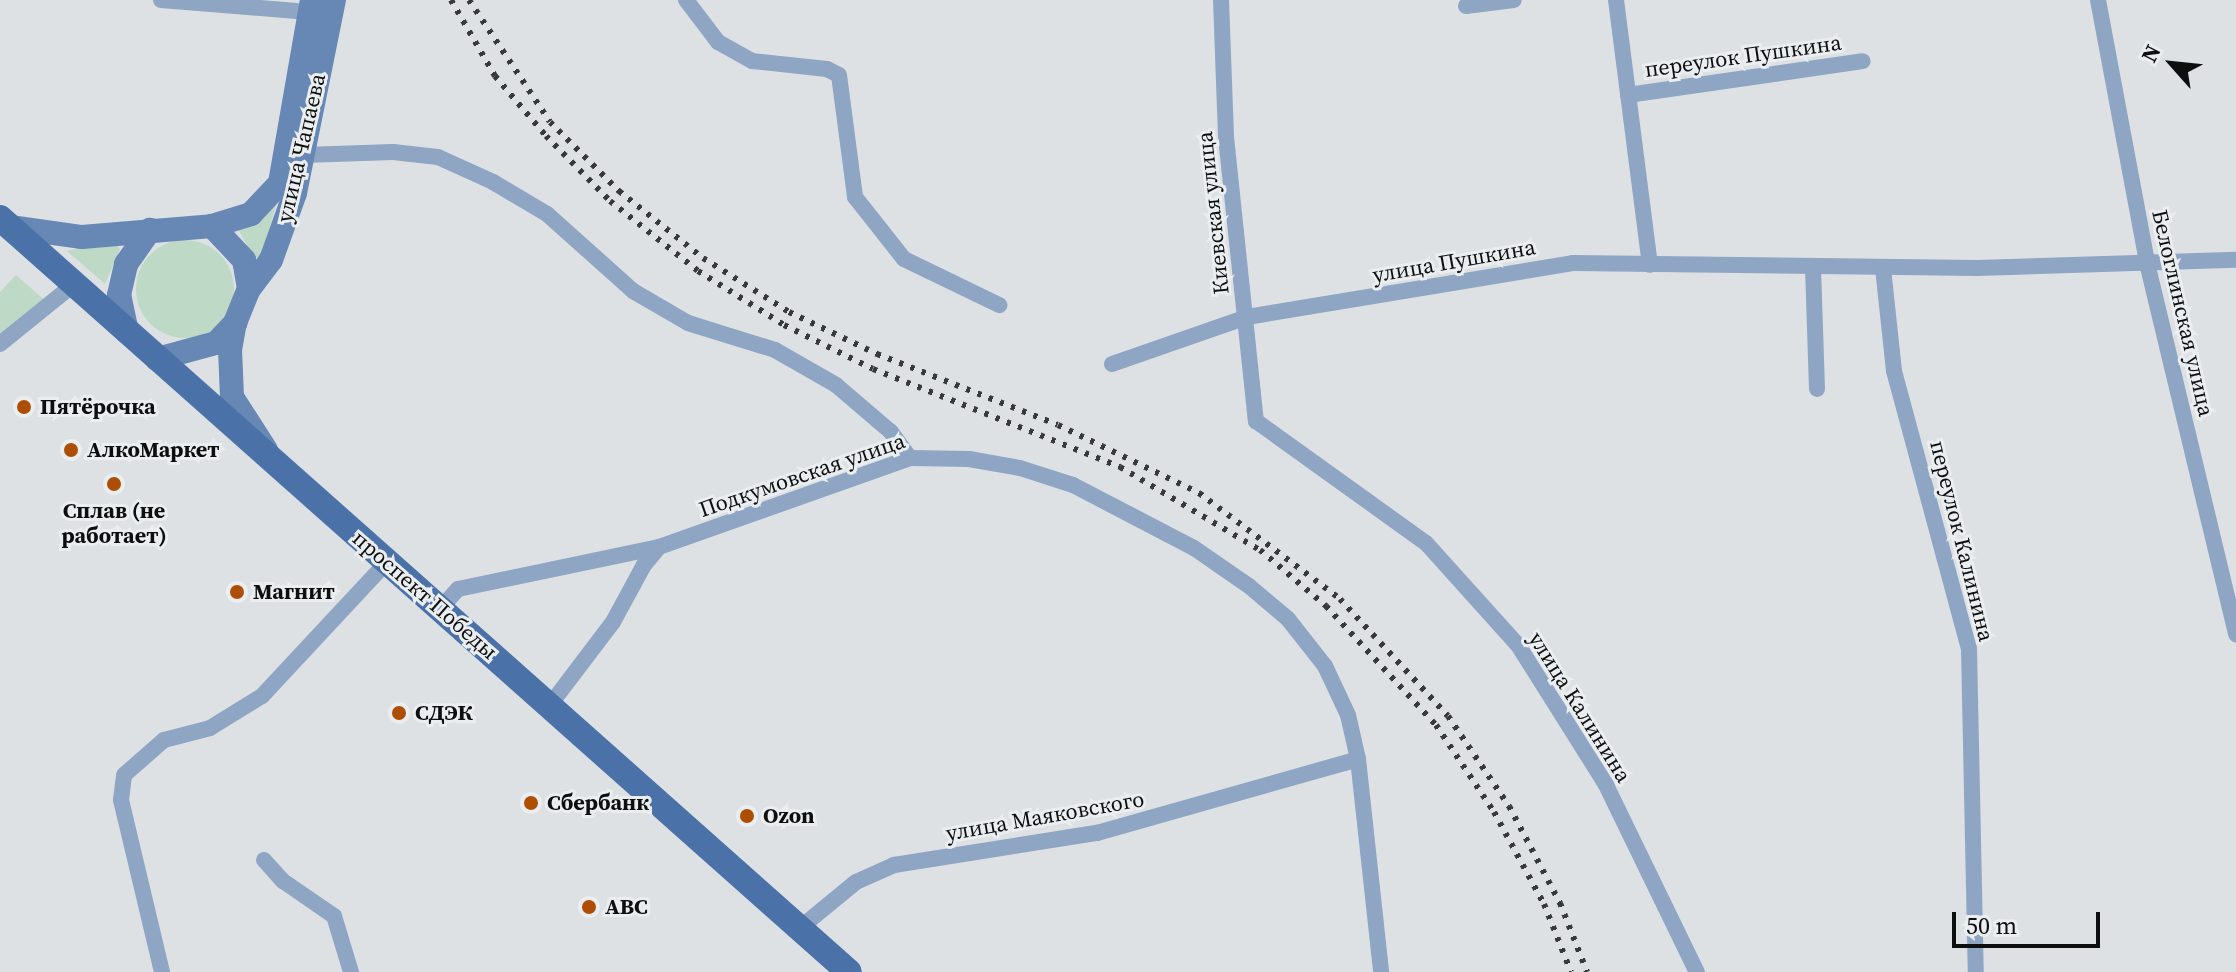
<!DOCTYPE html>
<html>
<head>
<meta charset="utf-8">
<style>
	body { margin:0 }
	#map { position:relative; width:2236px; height:972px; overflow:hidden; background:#dde1e3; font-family:"Source Serif 4",serif }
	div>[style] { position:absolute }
	.green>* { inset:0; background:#bed9c5 }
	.round { border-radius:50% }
	.street>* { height:16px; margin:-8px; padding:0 8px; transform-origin:8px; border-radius:8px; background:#8fa5c4 }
	.secondary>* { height:24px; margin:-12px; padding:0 12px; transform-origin:12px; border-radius:12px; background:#6787b5 }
	.primary>* { height:26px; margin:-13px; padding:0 13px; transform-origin:13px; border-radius:13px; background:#4b71a9 }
	.rail>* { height:6px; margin-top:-3px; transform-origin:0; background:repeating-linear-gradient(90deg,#38393a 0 4px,transparent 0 12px) }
	.dots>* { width:22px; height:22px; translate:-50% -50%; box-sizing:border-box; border:4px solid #eaeef0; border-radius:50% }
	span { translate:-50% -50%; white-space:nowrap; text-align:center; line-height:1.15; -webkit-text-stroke:6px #eaeef0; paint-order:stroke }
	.street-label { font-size:22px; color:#0d0e0e }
	.poi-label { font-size:22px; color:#0d0e0e; font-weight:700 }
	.left { translate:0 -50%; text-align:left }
	.north { position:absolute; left:2132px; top:24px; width:80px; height:80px; -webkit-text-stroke:6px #eaeef0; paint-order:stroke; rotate:297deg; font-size:22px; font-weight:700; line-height:32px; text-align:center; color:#0d0e0e }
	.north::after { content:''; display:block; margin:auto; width:28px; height:36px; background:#0d0e0e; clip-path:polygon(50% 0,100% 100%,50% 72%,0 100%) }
	.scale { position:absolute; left:1952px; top:912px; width:148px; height:36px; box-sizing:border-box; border:4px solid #0d0e0e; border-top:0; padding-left:10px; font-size:24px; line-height:28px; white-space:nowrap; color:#0d0e0e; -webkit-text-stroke:6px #eaeef0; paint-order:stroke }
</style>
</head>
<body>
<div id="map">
	<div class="green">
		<i style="clip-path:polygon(276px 205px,261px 257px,254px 258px,238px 229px)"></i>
		<i style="clip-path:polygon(112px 239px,120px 249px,105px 284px,67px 251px)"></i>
		<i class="round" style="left:136px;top:240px;width:98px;height:98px"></i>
		<i style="clip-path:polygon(16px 275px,48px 303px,0 338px,0 292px)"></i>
	</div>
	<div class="street">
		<i style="left:161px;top:0;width:136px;rotate:4.6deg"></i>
		<i style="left:686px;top:0;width:53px;rotate:52.7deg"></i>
		<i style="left:718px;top:42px;width:39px;rotate:29deg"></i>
		<i style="left:752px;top:61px;width:75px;rotate:6.1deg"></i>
		<i style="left:827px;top:69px;width:13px;rotate:27deg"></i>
		<i style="left:839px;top:75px;width:123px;rotate:82.5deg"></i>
		<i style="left:855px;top:197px;width:79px;rotate:51.7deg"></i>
		<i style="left:904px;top:259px;width:106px;rotate:25.8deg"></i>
		<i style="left:1221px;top:0;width:137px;rotate:87.9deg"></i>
		<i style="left:1226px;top:137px;width:286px;rotate:84deg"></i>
		<i style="left:1256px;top:421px;width:209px;rotate:35.7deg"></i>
		<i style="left:1426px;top:543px;width:137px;rotate:48deg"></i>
		<i style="left:1518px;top:645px;width:165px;rotate:57.8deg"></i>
		<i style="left:1606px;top:785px;width:208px;rotate:64.1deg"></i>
		<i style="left:1616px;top:0;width:267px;rotate:82.7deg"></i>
		<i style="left:2098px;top:0;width:268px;rotate:79.4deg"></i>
		<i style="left:2147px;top:263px;width:382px;rotate:76.5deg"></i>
		<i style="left:1466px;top:6px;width:48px;rotate:-7.1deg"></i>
		<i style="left:1628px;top:95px;width:237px;rotate:-8.2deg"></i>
		<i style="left:304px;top:155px;width:89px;rotate:-1.9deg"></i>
		<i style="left:393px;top:152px;width:45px;rotate:6.3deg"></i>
		<i style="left:438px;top:157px;width:60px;rotate:24.4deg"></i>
		<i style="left:493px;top:182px;width:63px;rotate:30.7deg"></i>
		<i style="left:547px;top:214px;width:115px;rotate:41.8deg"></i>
		<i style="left:633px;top:291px;width:64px;rotate:30.2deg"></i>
		<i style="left:688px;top:323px;width:91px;rotate:17.2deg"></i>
		<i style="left:775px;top:350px;width:70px;rotate:29.8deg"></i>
		<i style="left:836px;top:385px;width:72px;rotate:40.5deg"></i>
		<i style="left:891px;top:432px;width:32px;rotate:54deg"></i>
		<i style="left:1813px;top:268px;width:121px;rotate:88.1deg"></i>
		<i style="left:1883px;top:268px;width:104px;rotate:83.9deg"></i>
		<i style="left:1894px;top:371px;width:288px;rotate:74.9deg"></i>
		<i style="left:1969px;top:649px;width:323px;rotate:88.8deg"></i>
		<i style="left:0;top:344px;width:95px;rotate:-39deg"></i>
		<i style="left:1112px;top:364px;width:143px;rotate:-19.2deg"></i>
		<i style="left:1247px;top:317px;width:330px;rotate:-9.4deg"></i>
		<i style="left:1573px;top:263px;width:404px;rotate:0.7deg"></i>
		<i style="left:1977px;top:268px;width:259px;rotate:-1.8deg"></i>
		<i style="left:440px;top:609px;width:27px;rotate:-48deg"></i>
		<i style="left:458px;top:589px;width:205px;rotate:-11.8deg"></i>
		<i style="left:659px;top:547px;width:266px;rotate:-19.5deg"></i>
		<i style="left:910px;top:458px;width:59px;rotate:1deg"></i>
		<i style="left:969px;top:459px;width:52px;rotate:10deg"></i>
		<i style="left:1020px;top:468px;width:56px;rotate:17.8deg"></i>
		<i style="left:1073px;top:485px;width:136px;rotate:27.5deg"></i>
		<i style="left:1194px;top:548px;width:67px;rotate:34.6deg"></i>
		<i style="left:1249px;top:586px;width:51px;rotate:40.2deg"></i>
		<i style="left:1288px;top:619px;width:60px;rotate:51.8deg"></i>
		<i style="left:1325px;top:666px;width:54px;rotate:64.9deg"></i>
		<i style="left:1348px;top:715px;width:45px;rotate:77.2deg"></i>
		<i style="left:1358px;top:759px;width:214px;rotate:83.8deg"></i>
		<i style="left:550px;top:705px;width:104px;rotate:-52.8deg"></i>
		<i style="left:613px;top:622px;width:65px;rotate:-61.5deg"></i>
		<i style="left:644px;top:565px;width:23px;rotate:-50deg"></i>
		<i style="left:264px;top:860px;width:28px;rotate:48deg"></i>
		<i style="left:283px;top:881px;width:62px;rotate:34.5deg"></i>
		<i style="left:334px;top:916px;width:59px;rotate:73.1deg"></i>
		<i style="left:800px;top:928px;width:72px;rotate:-39.4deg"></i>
		<i style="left:856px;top:882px;width:42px;rotate:-24.1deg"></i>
		<i style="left:894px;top:865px;width:206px;rotate:-9deg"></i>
		<i style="left:1097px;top:833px;width:271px;rotate:-15.8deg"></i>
		<i style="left:162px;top:972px;width:177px;rotate:-103.4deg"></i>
		<i style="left:121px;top:800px;width:25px;rotate:-83deg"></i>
		<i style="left:124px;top:775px;width:53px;rotate:-41.2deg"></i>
		<i style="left:164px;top:740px;width:48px;rotate:-14.6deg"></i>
		<i style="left:210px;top:728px;width:61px;rotate:-31.6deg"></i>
		<i style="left:262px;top:696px;width:183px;rotate:-47deg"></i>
	</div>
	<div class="secondary">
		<i style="left:212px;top:226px;width:47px;rotate:46.7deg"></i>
		<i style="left:244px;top:260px;width:29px;rotate:80deg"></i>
		<i style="left:10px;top:227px;width:73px;rotate:7.9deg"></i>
		<i style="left:82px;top:237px;width:130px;rotate:-4.8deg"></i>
		<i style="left:212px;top:226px;width:41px;rotate:-17.1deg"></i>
		<i style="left:251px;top:214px;width:42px;rotate:-46.9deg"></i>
		<i style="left:280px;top:183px;width:186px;rotate:-80.1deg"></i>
		<i style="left:127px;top:332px;width:38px;rotate:-102deg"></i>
		<i style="left:119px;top:295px;width:32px;rotate:-77deg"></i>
		<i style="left:126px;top:264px;width:42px;rotate:-54.8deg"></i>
		<i style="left:157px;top:359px;width:61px;rotate:-15.2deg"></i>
		<i style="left:216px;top:343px;width:28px;rotate:-46deg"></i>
		<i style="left:266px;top:450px;width:63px;rotate:-122.7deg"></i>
		<i style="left:232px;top:397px;width:47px;rotate:-92.4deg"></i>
		<i style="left:230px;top:350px;width:27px;rotate:-80deg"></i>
		<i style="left:235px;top:323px;width:37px;rotate:-68deg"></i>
		<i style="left:249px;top:289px;width:36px;rotate:-53deg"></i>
		<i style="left:271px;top:260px;width:71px;rotate:-70.3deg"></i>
		<i style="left:295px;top:193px;width:197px;rotate:-78.6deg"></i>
	</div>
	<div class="primary">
		<i style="left:0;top:218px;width:1135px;rotate:41.61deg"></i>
	</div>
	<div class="rail">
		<i style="left:451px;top:0;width:88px;rotate:59.9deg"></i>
		<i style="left:495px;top:76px;width:79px;rotate:49.6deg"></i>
		<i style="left:546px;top:136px;width:91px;rotate:45.4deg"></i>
		<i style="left:610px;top:201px;width:112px;rotate:38.5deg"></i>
		<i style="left:698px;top:271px;width:102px;rotate:32.1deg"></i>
		<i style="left:784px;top:325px;width:99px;rotate:26.3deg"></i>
		<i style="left:873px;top:369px;width:266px;rotate:21.6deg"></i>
		<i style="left:1120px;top:467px;width:163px;rotate:30.7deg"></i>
		<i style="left:1260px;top:550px;width:87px;rotate:40.3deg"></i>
		<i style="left:1326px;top:606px;width:162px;rotate:47.3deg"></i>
		<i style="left:1436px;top:725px;width:105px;rotate:56.3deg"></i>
		<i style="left:1494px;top:812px;width:105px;rotate:61.5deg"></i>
		<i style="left:1544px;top:904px;width:73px;rotate:68.3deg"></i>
		<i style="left:469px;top:0;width:146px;rotate:56.4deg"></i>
		<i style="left:550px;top:122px;width:98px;rotate:45deg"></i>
		<i style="left:619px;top:191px;width:107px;rotate:38.6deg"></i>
		<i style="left:703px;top:258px;width:102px;rotate:32.1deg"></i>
		<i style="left:789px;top:312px;width:98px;rotate:25.5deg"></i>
		<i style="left:877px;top:354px;width:194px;rotate:21.4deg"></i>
		<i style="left:1058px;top:425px;width:157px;rotate:25.7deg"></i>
		<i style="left:1199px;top:493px;width:176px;rotate:36.9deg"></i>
		<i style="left:1340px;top:599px;width:159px;rotate:47.3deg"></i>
		<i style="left:1448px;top:716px;width:109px;rotate:55.9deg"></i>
		<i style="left:1509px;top:806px;width:110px;rotate:62.3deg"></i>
		<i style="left:1560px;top:903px;width:74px;rotate:68.6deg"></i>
	</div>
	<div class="dots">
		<i style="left:24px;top:407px;background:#ae4e04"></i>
		<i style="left:71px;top:450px;background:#ae4e04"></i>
		<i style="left:114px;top:484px;background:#ae4e04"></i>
		<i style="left:237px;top:592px;background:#ae4e04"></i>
		<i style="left:399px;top:713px;background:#ae4e04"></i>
		<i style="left:531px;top:803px;background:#ae4e04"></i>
		<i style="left:747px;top:816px;background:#ae4e04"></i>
		<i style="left:589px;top:907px;background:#ae4e04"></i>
	</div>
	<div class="street-label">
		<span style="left:1743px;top:56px;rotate:-8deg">переулок Пушкина</span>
		<span style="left:301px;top:148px;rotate:-77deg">улица Чапаева</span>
		<span style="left:1213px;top:213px;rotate:-96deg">Киевская улица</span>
		<span style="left:1454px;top:261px;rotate:-10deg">улица Пушкина</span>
		<span style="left:2183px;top:313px;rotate:77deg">Белоглинская улица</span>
		<span style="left:802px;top:475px;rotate:-19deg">Подкумовская улица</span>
		<span style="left:1962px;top:541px;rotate:76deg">переулок Калинина</span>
		<span style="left:425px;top:595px;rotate:41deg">проспект Победы</span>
		<span style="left:1580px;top:707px;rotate:58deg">улица Калинина</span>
		<span style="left:1045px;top:816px;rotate:-10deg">улица Маяковского</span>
	</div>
	<div class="poi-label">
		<span class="left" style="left:40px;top:407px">Пятёрочка</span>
		<span class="left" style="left:87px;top:450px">АлкоМаркет</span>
		<span style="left:114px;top:523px">Сплав (не<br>работает)</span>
		<span class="left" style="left:253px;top:592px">Магнит</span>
		<span class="left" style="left:415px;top:713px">СДЭК</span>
		<span class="left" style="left:547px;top:803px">Сбербанк</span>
		<span class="left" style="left:763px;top:816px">Ozon</span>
		<span class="left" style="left:605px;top:907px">ABC</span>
	</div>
	<div class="north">N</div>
	<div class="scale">50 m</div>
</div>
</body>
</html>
